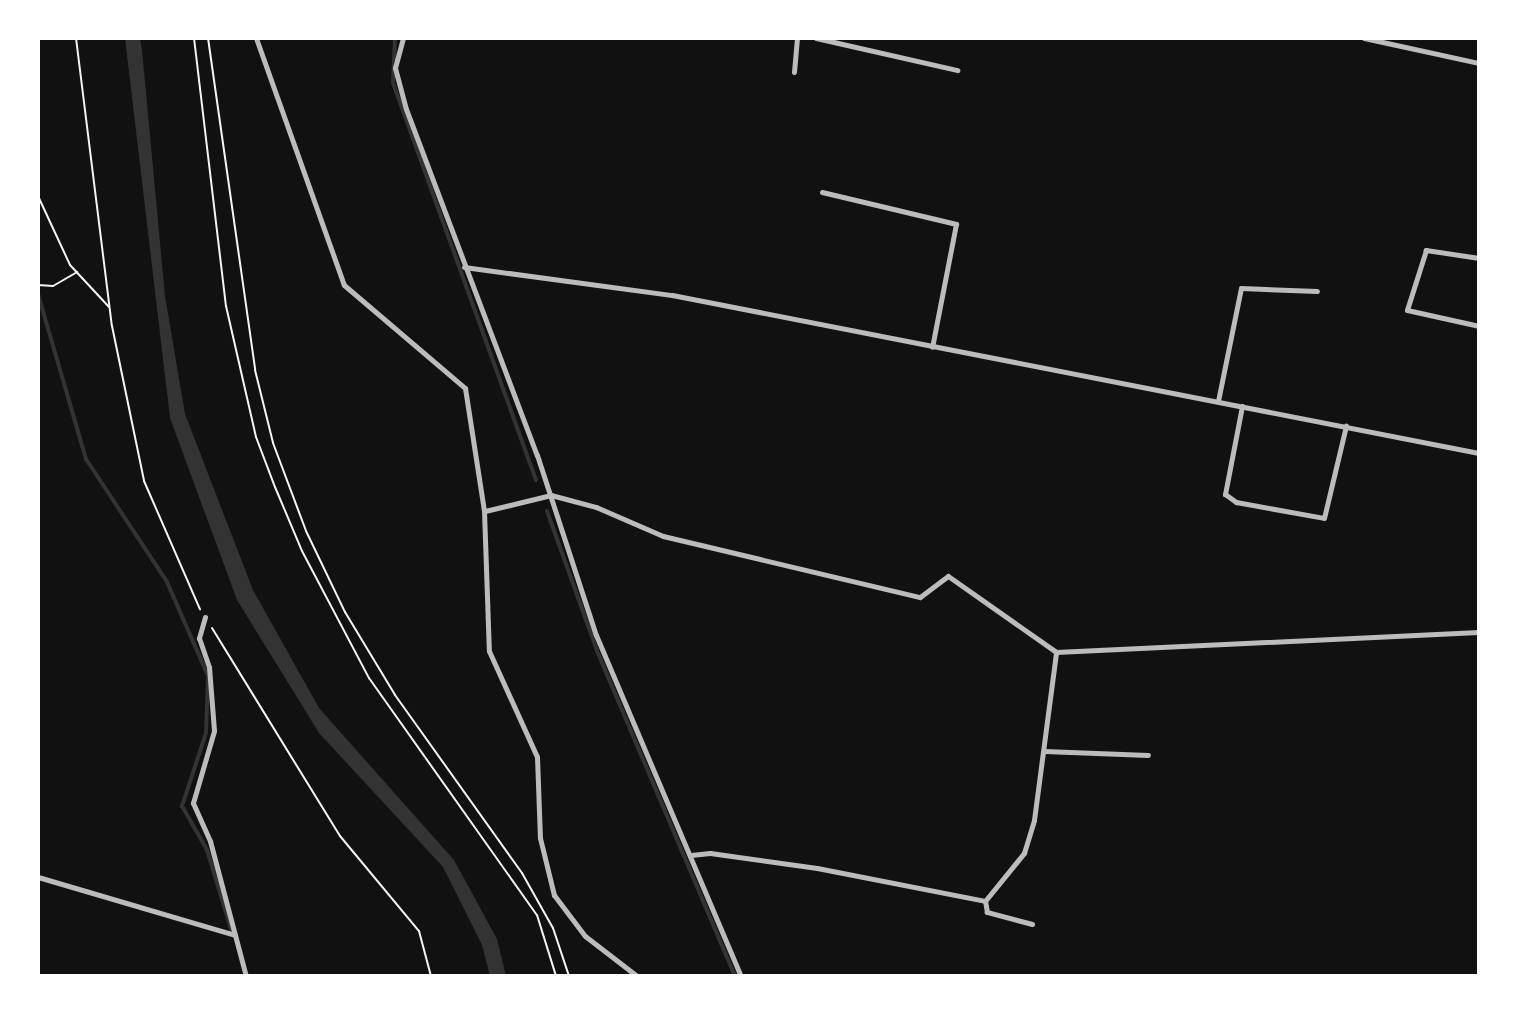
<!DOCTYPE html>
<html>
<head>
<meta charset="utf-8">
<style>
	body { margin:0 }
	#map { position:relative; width:1517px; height:1014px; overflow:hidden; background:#111; font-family:"Sofia Sans Condensed",sans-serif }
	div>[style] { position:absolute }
	.water>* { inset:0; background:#333 }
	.stream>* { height:4px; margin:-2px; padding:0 2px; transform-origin:2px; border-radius:2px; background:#333 }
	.path>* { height:2px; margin:-1px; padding:0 1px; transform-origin:1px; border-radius:1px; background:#f5f5f5 }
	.minor>* { height:5px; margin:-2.5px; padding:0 2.5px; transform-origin:2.5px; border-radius:2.5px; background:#bcbcbc }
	span { translate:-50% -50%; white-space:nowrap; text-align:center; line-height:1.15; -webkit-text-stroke:7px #fff; paint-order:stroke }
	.frame { position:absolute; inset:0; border:40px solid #fff; pointer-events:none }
</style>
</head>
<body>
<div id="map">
	<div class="water">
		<i style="clip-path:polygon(125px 38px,140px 38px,142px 50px,165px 296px,185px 414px,253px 590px,319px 708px,454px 860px,497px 939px,506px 976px,490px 976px,482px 945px,443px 867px,319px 733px,237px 600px,170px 418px)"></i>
	</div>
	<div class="stream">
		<i style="left:395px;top:38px;width:45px;rotate:92.5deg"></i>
		<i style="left:393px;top:83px;width:422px;rotate:70.2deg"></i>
		<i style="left:38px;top:294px;width:172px;rotate:73.8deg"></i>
		<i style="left:86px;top:459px;width:147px;rotate:56.6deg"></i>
		<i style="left:167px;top:582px;width:103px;rotate:66.4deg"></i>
		<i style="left:208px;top:676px;width:57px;rotate:92deg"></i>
		<i style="left:206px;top:733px;width:77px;rotate:108.2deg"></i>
		<i style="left:182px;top:806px;width:51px;rotate:60.4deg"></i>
		<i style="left:207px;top:850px;width:87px;rotate:73.2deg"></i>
		<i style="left:547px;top:511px;width:149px;rotate:70.3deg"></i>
		<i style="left:597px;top:651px;width:353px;rotate:67deg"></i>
	</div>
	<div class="path">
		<i style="left:76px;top:38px;width:290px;rotate:82.9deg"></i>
		<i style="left:112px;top:326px;width:158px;rotate:78.3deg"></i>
		<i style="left:144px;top:481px;width:140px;rotate:66.4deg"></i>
		<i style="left:194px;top:38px;width:270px;rotate:83.2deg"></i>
		<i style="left:226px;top:306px;width:134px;rotate:77.1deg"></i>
		<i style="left:256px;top:437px;width:53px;rotate:69.2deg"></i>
		<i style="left:275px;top:487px;width:69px;rotate:67.1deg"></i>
		<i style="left:302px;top:551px;width:144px;rotate:62.2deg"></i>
		<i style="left:369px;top:678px;width:291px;rotate:54.7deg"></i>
		<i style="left:537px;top:915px;width:64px;rotate:72.7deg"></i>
		<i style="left:208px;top:38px;width:335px;rotate:81.9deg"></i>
		<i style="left:255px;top:370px;width:75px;rotate:76.1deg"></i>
		<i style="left:273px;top:443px;width:94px;rotate:69.4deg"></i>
		<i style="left:306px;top:531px;width:90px;rotate:64.3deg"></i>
		<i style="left:345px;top:612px;width:97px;rotate:58.9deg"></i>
		<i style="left:395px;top:695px;width:219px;rotate:54.5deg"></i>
		<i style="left:522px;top:873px;width:63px;rotate:60.6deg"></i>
		<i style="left:553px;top:928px;width:51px;rotate:71.6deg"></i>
		<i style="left:38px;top:196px;width:76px;rotate:65.1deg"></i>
		<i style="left:70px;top:265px;width:57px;rotate:47.1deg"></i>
		<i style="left:38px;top:285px;width:15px;rotate:4deg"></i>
		<i style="left:53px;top:286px;width:28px;rotate:-30deg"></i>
		<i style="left:212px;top:628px;width:244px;rotate:58.4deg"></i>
		<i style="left:340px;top:836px;width:124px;rotate:50.3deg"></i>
		<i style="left:419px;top:931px;width:47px;rotate:75.1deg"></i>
	</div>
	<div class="minor">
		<i style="left:256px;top:38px;width:262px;rotate:70.4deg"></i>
		<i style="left:344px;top:285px;width:159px;rotate:40.4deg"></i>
		<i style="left:465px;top:388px;width:124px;rotate:81.2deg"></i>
		<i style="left:484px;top:511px;width:140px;rotate:88deg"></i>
		<i style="left:489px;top:651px;width:116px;rotate:65.6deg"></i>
		<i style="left:537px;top:757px;width:81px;rotate:87.9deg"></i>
		<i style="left:540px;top:838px;width:59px;rotate:76.2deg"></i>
		<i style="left:554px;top:895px;width:51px;rotate:52.9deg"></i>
		<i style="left:585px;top:936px;width:66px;rotate:37.6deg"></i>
		<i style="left:403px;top:38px;width:31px;rotate:105deg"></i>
		<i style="left:395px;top:68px;width:42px;rotate:75deg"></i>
		<i style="left:406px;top:109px;width:370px;rotate:69.3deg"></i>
		<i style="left:537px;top:455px;width:189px;rotate:71.9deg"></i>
		<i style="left:596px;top:635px;width:371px;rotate:67deg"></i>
		<i style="left:816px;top:38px;width:145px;rotate:12.8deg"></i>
		<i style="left:1364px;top:38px;width:118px;rotate:12.3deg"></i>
		<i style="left:794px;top:72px;width:34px;rotate:-85deg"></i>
		<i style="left:822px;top:192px;width:138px;rotate:13.4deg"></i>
		<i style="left:956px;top:224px;width:125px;rotate:101deg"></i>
		<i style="left:1479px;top:258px;width:54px;rotate:-171.4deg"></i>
		<i style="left:1426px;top:250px;width:63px;rotate:107.6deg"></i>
		<i style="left:1407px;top:310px;width:74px;rotate:12.5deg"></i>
		<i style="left:464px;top:267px;width:210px;rotate:7.7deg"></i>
		<i style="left:672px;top:295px;width:822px;rotate:11.08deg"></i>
		<i style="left:1218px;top:401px;width:115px;rotate:-78.5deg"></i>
		<i style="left:1241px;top:288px;width:76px;rotate:2.3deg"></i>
		<i style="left:1242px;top:406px;width:90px;rotate:100.9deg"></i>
		<i style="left:1225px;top:494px;width:14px;rotate:36deg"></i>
		<i style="left:1236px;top:502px;width:89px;rotate:10.3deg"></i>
		<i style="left:1324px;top:518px;width:95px;rotate:-76.6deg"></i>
		<i style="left:485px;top:511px;width:68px;rotate:-13.6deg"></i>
		<i style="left:551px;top:495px;width:47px;rotate:14.9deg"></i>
		<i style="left:596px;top:507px;width:73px;rotate:23.4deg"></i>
		<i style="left:663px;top:536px;width:264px;rotate:13.4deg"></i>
		<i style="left:920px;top:597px;width:35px;rotate:-37deg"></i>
		<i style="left:948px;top:576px;width:132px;rotate:35.1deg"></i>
		<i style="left:1056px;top:652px;width:423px;rotate:-2.7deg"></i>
		<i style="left:205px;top:617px;width:22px;rotate:106deg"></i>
		<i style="left:199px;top:638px;width:31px;rotate:71deg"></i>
		<i style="left:209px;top:667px;width:64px;rotate:85.5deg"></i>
		<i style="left:214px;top:731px;width:75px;rotate:106.3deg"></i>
		<i style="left:193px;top:803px;width:42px;rotate:65.9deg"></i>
		<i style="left:210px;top:841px;width:140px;rotate:75.1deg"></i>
		<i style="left:1044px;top:751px;width:104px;rotate:2.2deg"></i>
		<i style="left:691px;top:855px;width:19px;rotate:-6deg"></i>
		<i style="left:710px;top:853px;width:108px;rotate:8deg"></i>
		<i style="left:817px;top:868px;width:171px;rotate:11.1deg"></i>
		<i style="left:38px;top:877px;width:205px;rotate:16.4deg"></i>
		<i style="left:1032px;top:924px;width:47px;rotate:-165.1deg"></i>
		<i style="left:987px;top:912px;width:11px;rotate:-100deg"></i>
		<i style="left:985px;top:901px;width:62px;rotate:-50.9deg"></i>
		<i style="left:1024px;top:853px;width:34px;rotate:-73deg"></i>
		<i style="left:1034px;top:820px;width:169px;rotate:-82.5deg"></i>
	</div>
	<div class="frame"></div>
</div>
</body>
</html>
